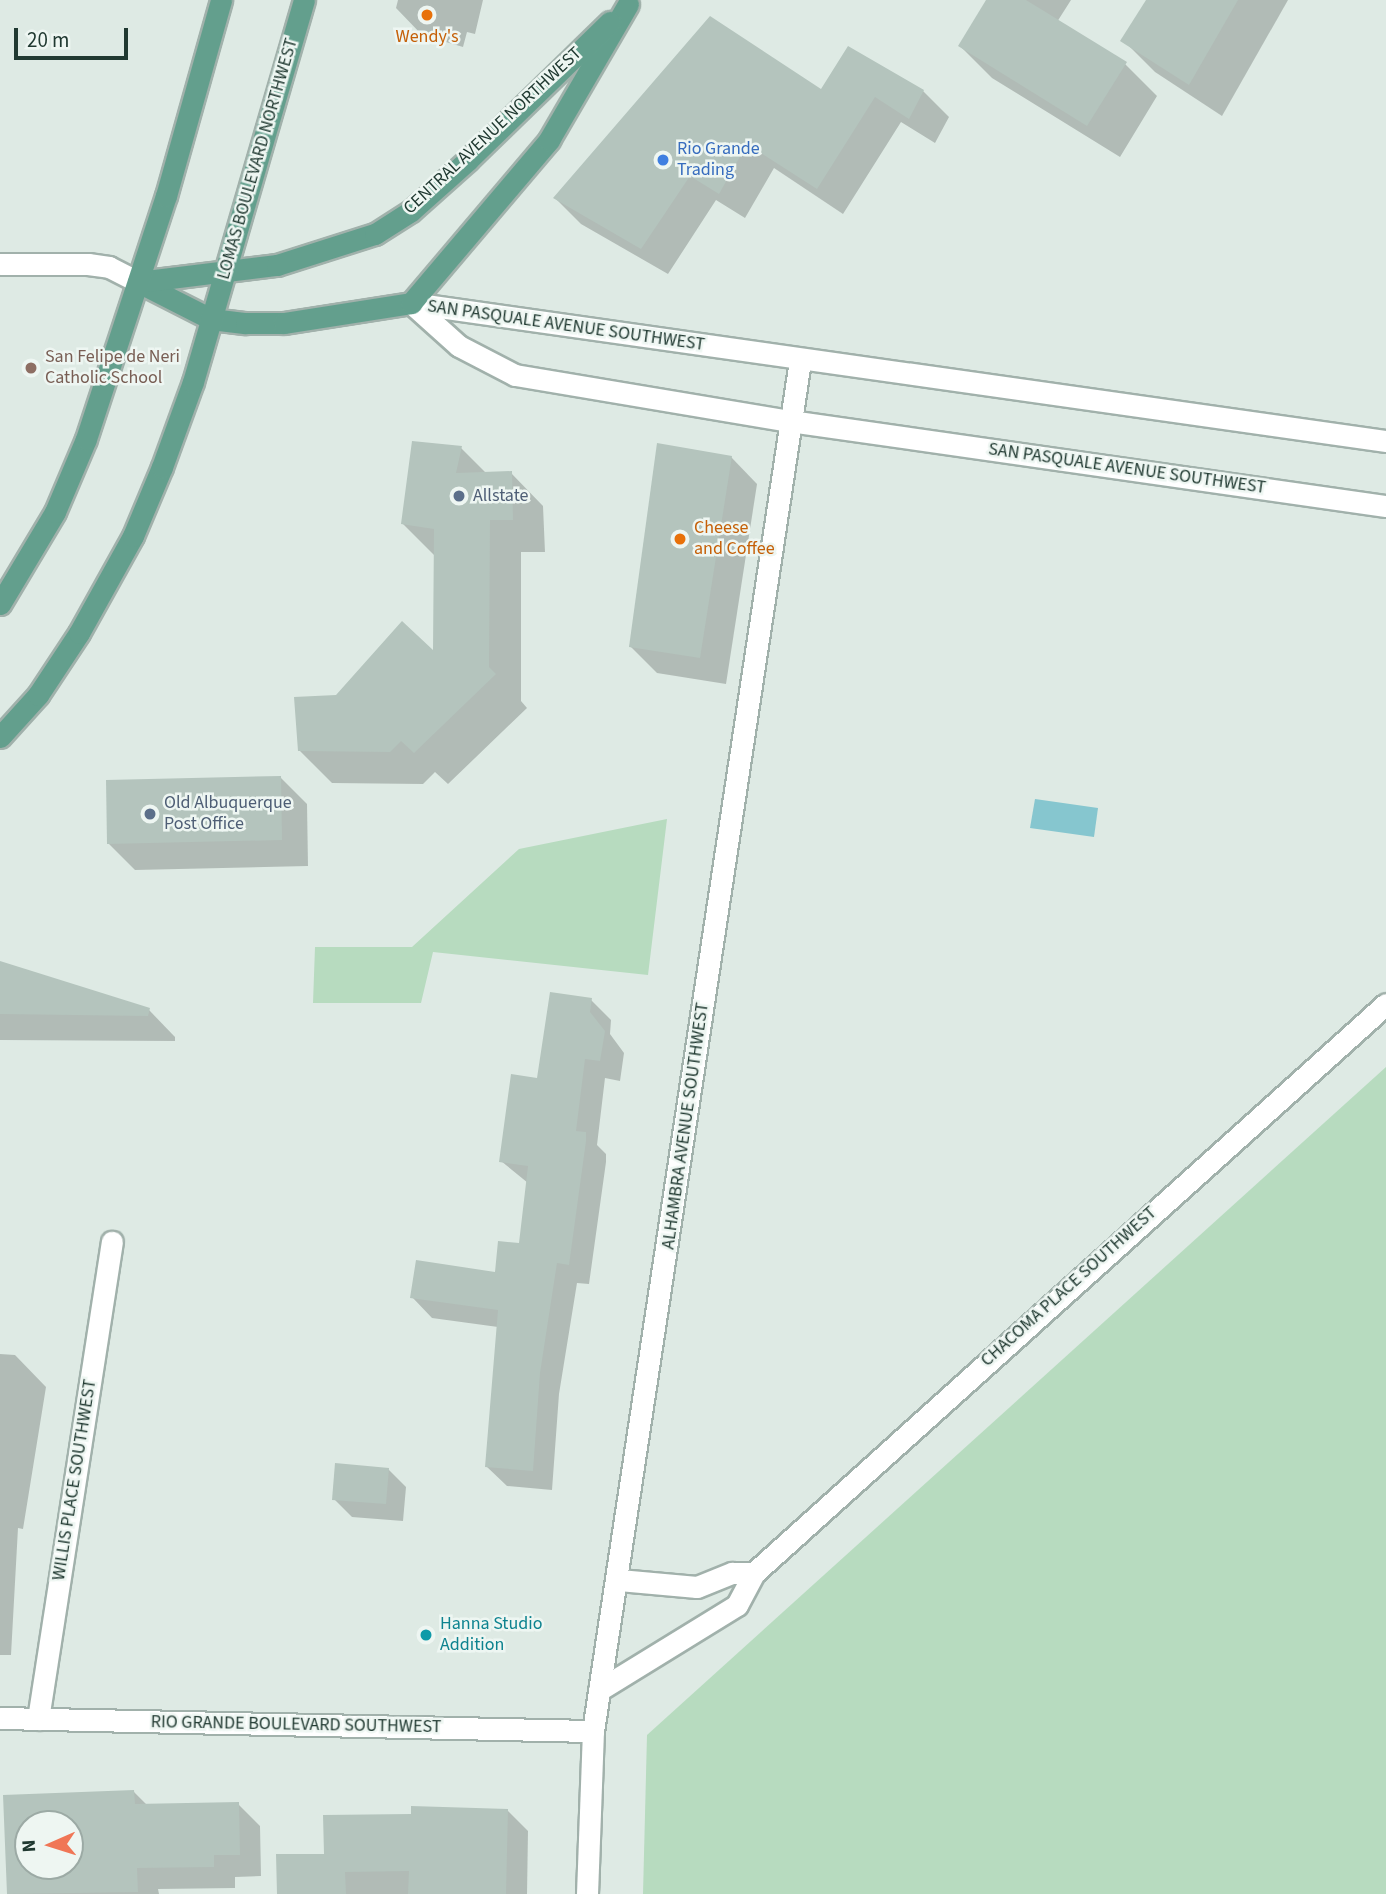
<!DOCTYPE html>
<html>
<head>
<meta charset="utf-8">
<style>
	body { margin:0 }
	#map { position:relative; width:1386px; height:1894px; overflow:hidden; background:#deeae4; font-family:"Source Sans 3",sans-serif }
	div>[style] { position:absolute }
	.green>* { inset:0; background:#b7dbbf }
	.water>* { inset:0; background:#86c6cf }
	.shadow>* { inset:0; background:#0003 }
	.building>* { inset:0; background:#b4c4bd }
	.roads { filter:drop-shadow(2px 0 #a1b1ab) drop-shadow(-2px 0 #a1b1ab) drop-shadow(0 2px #a1b1ab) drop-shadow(0 -2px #a1b1ab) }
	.minor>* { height:21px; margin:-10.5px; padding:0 10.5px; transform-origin:10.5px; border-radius:10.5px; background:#fff }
	.tertiary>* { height:21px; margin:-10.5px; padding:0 10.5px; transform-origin:10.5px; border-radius:10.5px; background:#fff }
	.primary>* { height:21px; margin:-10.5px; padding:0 10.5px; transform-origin:10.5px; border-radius:10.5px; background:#639f8d }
	.dots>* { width:19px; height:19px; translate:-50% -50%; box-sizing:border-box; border:4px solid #eef6f2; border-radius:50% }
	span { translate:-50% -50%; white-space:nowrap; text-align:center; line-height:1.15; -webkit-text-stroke:5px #eef6f2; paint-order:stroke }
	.food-label { font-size:18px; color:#c56008 }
	.left { translate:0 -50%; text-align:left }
	.street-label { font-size:18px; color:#203931 }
	.shop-label { font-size:18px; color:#366cbe }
	.education-label { font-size:18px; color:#785e54 }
	.service-label { font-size:18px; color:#4e5e75 }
	.culture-label { font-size:18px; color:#0d838f }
	.north { position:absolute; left:14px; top:1810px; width:70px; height:70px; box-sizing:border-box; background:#eef6f2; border:2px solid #9caaa5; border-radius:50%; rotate:267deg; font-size:19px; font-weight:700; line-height:28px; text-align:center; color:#203931 }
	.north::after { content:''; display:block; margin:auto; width:24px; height:32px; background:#f07656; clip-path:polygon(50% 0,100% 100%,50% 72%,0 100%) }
	.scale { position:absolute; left:14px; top:28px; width:114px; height:32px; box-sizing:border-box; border:4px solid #203931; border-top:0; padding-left:9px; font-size:21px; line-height:24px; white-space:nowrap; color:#203931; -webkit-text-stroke:5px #eef6f2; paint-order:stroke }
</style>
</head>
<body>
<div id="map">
	<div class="green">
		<i style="clip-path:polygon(667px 819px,648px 975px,433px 952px,421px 1003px,313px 1003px,315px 947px,412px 947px,519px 849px)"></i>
		<i style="clip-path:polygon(1386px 1067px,1386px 1894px,643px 1894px,647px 1735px)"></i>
	</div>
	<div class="water">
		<i style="clip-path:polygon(1035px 799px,1098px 808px,1094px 837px,1030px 828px)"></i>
	</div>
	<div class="shadow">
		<i style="clip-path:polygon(398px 0,483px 0,475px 34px,467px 32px,463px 47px,422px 35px,396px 8px)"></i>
		<i style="clip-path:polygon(988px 0,1071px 0,1057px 22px,1125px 64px,1157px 96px,1120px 157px,992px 78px,960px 46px)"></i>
		<i style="clip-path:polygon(1148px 0,1288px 0,1222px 116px,1155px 72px,1123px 40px)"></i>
		<i style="clip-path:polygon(822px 91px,923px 91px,949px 117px,935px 143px,901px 122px,843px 214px,774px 168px,745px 218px,716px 200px,668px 274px,581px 224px,555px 198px)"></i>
		<i style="clip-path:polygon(461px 448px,487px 474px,511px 473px,543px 506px,545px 552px,521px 552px,521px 701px,527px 708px,448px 784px,435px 772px,423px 784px,332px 783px,299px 750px,336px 697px,434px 654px,435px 556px,403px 524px)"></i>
		<i style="clip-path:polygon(731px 457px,757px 484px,726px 684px,657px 673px,631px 647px)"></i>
		<i style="clip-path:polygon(281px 778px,307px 804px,308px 866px,135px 870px,108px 843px)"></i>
		<i style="clip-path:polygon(0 962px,149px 1010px,175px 1037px,175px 1041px,0 1040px)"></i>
		<i style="clip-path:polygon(591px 1000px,611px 1020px,610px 1034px,624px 1053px,620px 1081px,605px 1078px,597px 1145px,606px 1154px,606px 1162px,589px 1284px,577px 1283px,559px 1394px,552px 1490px,507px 1486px,486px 1466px,498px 1327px,432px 1318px,412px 1297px,496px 1274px,520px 1245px,528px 1183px,501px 1161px,538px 1080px)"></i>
		<i style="clip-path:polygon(0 1354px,15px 1355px,46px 1387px,23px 1529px,18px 1528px,11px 1655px,0 1655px)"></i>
		<i style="clip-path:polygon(388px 1469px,406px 1487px,403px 1521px,352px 1517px,334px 1499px)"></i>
		<i style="clip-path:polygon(evenodd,134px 1792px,147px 1805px,238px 1804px,260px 1826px,261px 1876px,235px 1877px,235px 1888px,158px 1889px,159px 1894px,9px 1894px,5px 1797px,134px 1792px,28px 1824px,70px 1824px,70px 1866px,28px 1866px,28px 1824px)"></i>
		<i style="clip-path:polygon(507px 1810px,528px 1831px,527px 1894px,279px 1894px,326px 1856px,412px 1816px)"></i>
	</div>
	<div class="building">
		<i style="clip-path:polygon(986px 0,1026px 0,1127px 62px,1087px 126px,958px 46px)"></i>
		<i style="clip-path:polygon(1146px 0,1238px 0,1189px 85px,1120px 41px)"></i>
		<i style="clip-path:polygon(710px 16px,821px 89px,848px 46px,924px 90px,909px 119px,875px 97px,817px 189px,747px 144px,719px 194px,690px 176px,641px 249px,553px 198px)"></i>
		<i style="clip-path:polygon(412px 441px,462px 446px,456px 473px,512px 471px,513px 520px,490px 520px,489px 667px,496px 674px,414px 753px,401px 741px,390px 752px,298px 751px,294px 697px,336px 695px,402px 621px,433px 650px,434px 529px,401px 524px)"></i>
		<i style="clip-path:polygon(657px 443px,732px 456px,700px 658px,629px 647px)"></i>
		<i style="clip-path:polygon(281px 776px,282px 840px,107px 844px,106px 780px)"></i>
		<i style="clip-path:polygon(0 961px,150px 1008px,148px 1016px,0 1014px)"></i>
		<i style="clip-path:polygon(550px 992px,592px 998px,590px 1012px,605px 1031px,600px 1061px,585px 1059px,576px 1131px,586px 1132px,586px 1141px,569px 1265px,557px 1263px,540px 1373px,533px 1471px,485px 1467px,498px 1310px,410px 1298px,416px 1260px,495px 1272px,498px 1241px,519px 1243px,528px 1166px,499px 1162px,511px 1074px,537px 1078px)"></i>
		<i style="clip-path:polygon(335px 1463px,389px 1468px,386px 1504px,332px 1500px)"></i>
		<i style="clip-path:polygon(evenodd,134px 1790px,135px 1804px,239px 1802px,240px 1855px,214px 1855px,214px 1867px,137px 1868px,138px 1892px,7px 1894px,3px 1795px,134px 1790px,28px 1824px,70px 1824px,70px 1866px,28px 1866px,28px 1824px)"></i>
		<i style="clip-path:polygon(411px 1806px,508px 1809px,506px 1894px,408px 1894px,409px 1871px,345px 1872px,346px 1894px,277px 1894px,276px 1854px,324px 1854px,323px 1815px,411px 1814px)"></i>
	</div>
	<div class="roads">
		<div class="minor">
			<i style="left:0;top:264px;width:88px"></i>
			<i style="left:88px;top:264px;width:21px;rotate:8deg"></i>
			<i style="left:109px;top:267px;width:33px;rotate:27deg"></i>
			<i style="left:619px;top:1580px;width:78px;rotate:5.1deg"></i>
			<i style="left:697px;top:1587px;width:38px;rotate:-22deg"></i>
			<i style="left:732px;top:1573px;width:22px"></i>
			<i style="left:599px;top:1690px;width:162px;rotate:-31.6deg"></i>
			<i style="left:737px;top:1605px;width:36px;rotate:-62deg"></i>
			<i style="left:754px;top:1573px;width:850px;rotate:-42deg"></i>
			<i style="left:0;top:1718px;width:593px;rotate:1.26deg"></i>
			<i style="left:38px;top:1719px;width:483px;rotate:-81.2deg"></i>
			<i style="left:587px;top:1894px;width:163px;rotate:-87.9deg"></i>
			<i style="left:593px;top:1731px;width:1387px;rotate:-81.41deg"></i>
		</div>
		<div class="tertiary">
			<i style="left:411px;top:303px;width:64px;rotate:41.9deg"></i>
			<i style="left:459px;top:346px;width:63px;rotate:27.4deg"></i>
			<i style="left:515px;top:375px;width:279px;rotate:9.5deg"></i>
			<i style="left:790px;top:421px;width:602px;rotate:8.12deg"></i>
			<i style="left:411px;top:303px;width:985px;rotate:8.06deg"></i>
		</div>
		<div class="primary">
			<i style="left:138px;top:282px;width:82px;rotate:26.9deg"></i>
			<i style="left:211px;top:319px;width:35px;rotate:7deg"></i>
			<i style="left:246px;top:323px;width:38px"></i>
			<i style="left:284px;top:323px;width:129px;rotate:-8.9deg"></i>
			<i style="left:411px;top:303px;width:214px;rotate:-49.7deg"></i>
			<i style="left:549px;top:140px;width:157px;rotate:-59.8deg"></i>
			<i style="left:138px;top:282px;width:140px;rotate:-7deg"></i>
			<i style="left:277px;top:265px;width:103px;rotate:-17.6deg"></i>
			<i style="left:375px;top:234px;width:43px;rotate:-32.6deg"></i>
			<i style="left:411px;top:211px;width:76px;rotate:-41.8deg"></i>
			<i style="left:468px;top:160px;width:198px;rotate:-44.2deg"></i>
			<i style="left:0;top:604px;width:107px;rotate:-59.1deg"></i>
			<i style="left:55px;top:512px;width:79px;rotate:-67deg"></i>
			<i style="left:86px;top:439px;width:256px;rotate:-71.8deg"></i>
			<i style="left:166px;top:196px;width:204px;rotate:-74.3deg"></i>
			<i style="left:0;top:737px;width:57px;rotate:-47.9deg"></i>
			<i style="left:38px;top:695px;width:74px;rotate:-56.5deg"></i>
			<i style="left:79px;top:633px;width:111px;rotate:-60.9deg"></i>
			<i style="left:133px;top:536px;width:75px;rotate:-67.2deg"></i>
			<i style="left:162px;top:467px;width:90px;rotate:-70deg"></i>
			<i style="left:193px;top:382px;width:398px;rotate:-73.8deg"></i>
		</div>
	</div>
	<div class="dots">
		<i style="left:427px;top:15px;background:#e8710a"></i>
		<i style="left:663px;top:160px;background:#3f7fe0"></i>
		<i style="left:31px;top:368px;background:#8d6e63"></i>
		<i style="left:459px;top:496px;background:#5c6f8a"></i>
		<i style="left:680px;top:539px;background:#e8710a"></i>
		<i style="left:150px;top:814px;background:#5c6f8a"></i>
		<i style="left:426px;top:1635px;background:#0f9aa8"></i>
	</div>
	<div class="food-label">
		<span style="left:427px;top:37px">Wendy's</span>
		<span class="left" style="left:694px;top:539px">Cheese<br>and Coffee</span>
	</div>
	<div class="street-label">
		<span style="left:493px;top:131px;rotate:-43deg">CENTRAL AVENUE NORTHWEST</span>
		<span style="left:258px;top:159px;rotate:-74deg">LOMAS BOULEVARD NORTHWEST</span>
		<span style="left:566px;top:326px;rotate:8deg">SAN PASQUALE AVENUE SOUTHWEST</span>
		<span style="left:1127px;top:469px;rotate:8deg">SAN PASQUALE AVENUE SOUTHWEST</span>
		<span style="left:686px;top:1126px;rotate:-82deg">ALHAMBRA AVENUE SOUTHWEST</span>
		<span style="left:1069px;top:1287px;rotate:-42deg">CHACOMA PLACE SOUTHWEST</span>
		<span style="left:75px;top:1480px;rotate:-81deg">WILLIS PLACE SOUTHWEST</span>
		<span style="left:296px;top:1725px;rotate:1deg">RIO GRANDE BOULEVARD SOUTHWEST</span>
	</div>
	<div class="shop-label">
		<span class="left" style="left:677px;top:160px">Rio Grande<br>Trading</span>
	</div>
	<div class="education-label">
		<span class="left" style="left:45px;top:368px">San Felipe de Neri<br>Catholic School</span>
	</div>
	<div class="service-label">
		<span class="left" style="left:473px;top:496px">Allstate</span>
		<span class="left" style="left:164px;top:814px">Old Albuquerque<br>Post Office</span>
	</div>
	<div class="culture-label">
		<span class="left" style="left:440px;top:1635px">Hanna Studio<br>Addition</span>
	</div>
	<div class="north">N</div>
	<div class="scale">20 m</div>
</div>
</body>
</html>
